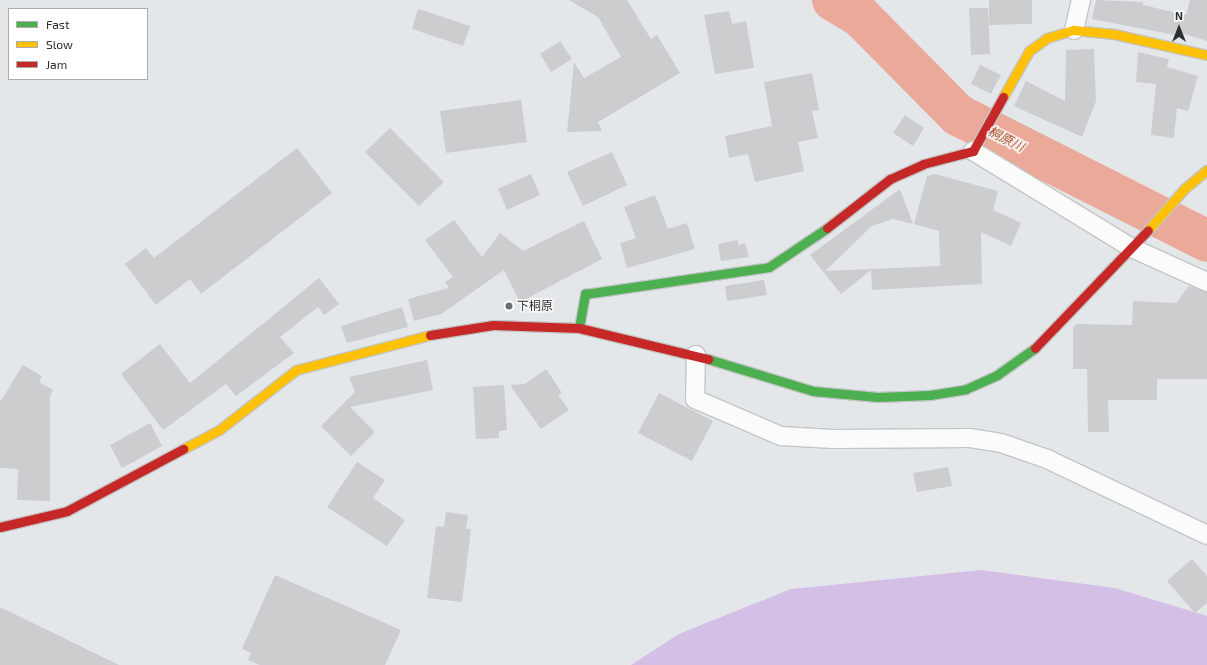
<!DOCTYPE html>
<html>
<head>
<meta charset="utf-8">
<style>
	body { margin:0 }
	#map { position:relative; width:1207px; height:665px; overflow:hidden; background:#e4e7ea; font-family:"Exo 2","Noto Sans JP",sans-serif }
	div>[style] { position:absolute }
	.green>* { inset:0; background:#d4bfe6 }
	.river>* { height:42px; margin:-21px; padding:0 21px; transform-origin:21px; border-radius:21px; background:#eaa999 }
	.building>* { inset:0; background:#cbcdcf }
	.roads { filter:drop-shadow(1px 0 #c4c5c5) drop-shadow(-1px 0 #c4c5c5) drop-shadow(0 1px #c4c5c5) drop-shadow(0 -1px #c4c5c5) }
	.street>* { height:18px; margin:-9px; padding:0 9px; transform-origin:9px; border-radius:9px; background:#fbfbfc }
	.fast>* { height:9px; margin:-4.5px; padding:0 4.5px; transform-origin:4.5px; border-radius:4.5px; background:#4caf50 }
	.slow>* { height:9px; margin:-4.5px; padding:0 4.5px; transform-origin:4.5px; border-radius:4.5px; background:#ffc107 }
	.jam>* { height:9px; margin:-4.5px; padding:0 4.5px; transform-origin:4.5px; border-radius:4.5px; background:#c62828 }
	.dots>* { width:11px; height:11px; translate:-50% -50%; box-sizing:border-box; border:2px solid #fff; border-radius:50% }
	span { translate:-50% -50%; white-space:nowrap; text-align:center; line-height:1.15; -webkit-text-stroke:3px #fff; paint-order:stroke }
	.poi-label { font-size:12px; color:#2d2d2d }
	.left { translate:0 -50%; text-align:left }
	.water-label { font-size:13px; color:#9e3910; font-style:italic }
	.legend { position:absolute; left:8px; top:8px; width:140px; height:72px; box-sizing:border-box; background:#fff; border:1px solid #ababab; margin:0; padding:5px 7px; list-style:none; font-size:12px; color:#2d2d2d }
	.legend li { display:flex; align-items:center; gap:8px; height:20px }
	.legend b { width:20px; border:1px solid #ababab }
	.north { position:absolute; left:1159px; top:8px; width:40px; height:40px; -webkit-text-stroke:3px #fff; paint-order:stroke; rotate:0deg; font-size:11px; font-weight:700; line-height:16px; text-align:center; color:#2d2d2d }
	.north::after { content:''; display:block; margin:auto; width:14px; height:18px; background:#2d2d2d; clip-path:polygon(50% 0,100% 100%,50% 72%,0 100%) }
</style>
</head>
<body>
<div id="map">
	<div class="green">
		<i style="clip-path:polygon(981px 570px,1115px 588px,1207px 616px,1207px 665px,631px 665px,679px 634px,791px 589px)"></i>
	</div>
	<div class="river">
		<i style="left:833px;top:0;width:33px;rotate:31deg"></i>
		<i style="left:861px;top:17px;width:138px;rotate:45.3deg"></i>
		<i style="left:958px;top:115px;width:279px;rotate:26.8deg"></i>
	</div>
	<div class="building">
		<i style="clip-path:polygon(569px 0,627px 0,651px 39px,657px 35px,680px 73px,598px 122px,602px 131px,567px 132px,574px 62px,584px 78px,621px 57px,598px 17px)"></i>
		<i style="clip-path:polygon(989px 0,1032px 0,1032px 24px,989px 25px)"></i>
		<i style="clip-path:polygon(1096px 0,1143px 2px,1143px 5px,1186px 15px,1190px 0,1207px 0,1207px 41px,1175px 31px,1175px 35px,1092px 19px)"></i>
		<i style="clip-path:polygon(969px 8px,988px 8px,990px 54px,971px 55px)"></i>
		<i style="clip-path:polygon(418px 9px,470px 26px,463px 46px,412px 29px)"></i>
		<i style="clip-path:polygon(729px 11px,732px 24px,746px 21px,754px 68px,715px 74px,704px 15px)"></i>
		<i style="clip-path:polygon(560px 41px,572px 59px,551px 72px,540px 54px)"></i>
		<i style="clip-path:polygon(1094px 49px,1096px 101px,1082px 137px,1014px 106px,1026px 81px,1065px 101px,1066px 50px)"></i>
		<i style="clip-path:polygon(1138px 52px,1169px 59px,1167px 67px,1198px 76px,1188px 111px,1177px 108px,1174px 138px,1151px 135px,1156px 84px,1136px 82px)"></i>
		<i style="clip-path:polygon(980px 65px,1001px 75px,991px 94px,971px 84px)"></i>
		<i style="clip-path:polygon(812px 73px,819px 110px,812px 111px,818px 138px,798px 142px,804px 171px,755px 182px,748px 154px,729px 158px,725px 136px,772px 126px,764px 82px)"></i>
		<i style="clip-path:polygon(521px 100px,527px 142px,446px 153px,440px 111px)"></i>
		<i style="clip-path:polygon(905px 115px,924px 128px,913px 146px,893px 133px)"></i>
		<i style="clip-path:polygon(390px 128px,444px 182px,419px 206px,365px 152px)"></i>
		<i style="clip-path:polygon(297px 148px,332px 193px,201px 294px,190px 279px,156px 305px,125px 264px,146px 248px,154px 258px)"></i>
		<i style="clip-path:polygon(612px 152px,627px 185px,583px 206px,567px 172px)"></i>
		<i style="clip-path:polygon(531px 174px,540px 195px,507px 210px,498px 189px)"></i>
		<i style="clip-path:polygon(935px 174px,998px 191px,993px 210px,1021px 223px,1011px 246px,981px 232px,982px 284px,872px 290px,871px 270px,841px 294px,810px 255px,900px 189px,913px 224px,893px 219px,872px 226px,825px 271px,940px 266px,939px 231px,914px 224px,927px 176px)"></i>
		<i style="clip-path:polygon(655px 195px,668px 229px,687px 223px,695px 249px,627px 268px,620px 243px,636px 238px,624px 207px)"></i>
		<i style="clip-path:polygon(454px 220px,482px 257px,500px 233px,523px 251px,584px 221px,602px 259px,520px 302px,504px 270px,441px 314px,414px 321px,408px 299px,449px 288px,445px 282px,453px 277px,425px 240px)"></i>
		<i style="clip-path:polygon(737px 240px,739px 245px,745px 243px,749px 257px,721px 261px,718px 244px)"></i>
		<i style="clip-path:polygon(319px 278px,339px 304px,324px 315px,318px 307px,280px 337px,294px 353px,236px 396px,226px 384px,163px 430px,121px 374px,160px 344px,190px 383px)"></i>
		<i style="clip-path:polygon(764px 280px,767px 295px,727px 301px,725px 286px)"></i>
		<i style="clip-path:polygon(1189px 286px,1207px 292px,1207px 379px,1157px 379px,1157px 400px,1108px 400px,1109px 432px,1088px 432px,1087px 369px,1073px 369px,1073px 327px,1076px 324px,1132px 325px,1133px 301px,1176px 303px)"></i>
		<i style="clip-path:polygon(402px 307px,408px 327px,347px 343px,341px 326px)"></i>
		<i style="clip-path:polygon(427px 360px,433px 390px,350px 407px,375px 432px,351px 456px,321px 426px,355px 392px,349px 377px)"></i>
		<i style="clip-path:polygon(23px 365px,42px 376px,39px 382px,53px 390px,50px 396px,50px 501px,17px 500px,18px 469px,0 468px,0 402px)"></i>
		<i style="clip-path:polygon(546px 369px,562px 393px,558px 395px,569px 410px,541px 429px,510px 385px,525px 384px)"></i>
		<i style="clip-path:polygon(504px 385px,507px 430px,499px 431px,499px 438px,476px 439px,473px 387px)"></i>
		<i style="clip-path:polygon(659px 393px,713px 421px,692px 461px,638px 433px)"></i>
		<i style="clip-path:polygon(150px 423px,162px 446px,122px 468px,110px 445px)"></i>
		<i style="clip-path:polygon(357px 462px,385px 480px,373px 498px,405px 520px,387px 546px,327px 507px)"></i>
		<i style="clip-path:polygon(948px 467px,952px 486px,917px 492px,913px 473px)"></i>
		<i style="clip-path:polygon(446px 512px,468px 515px,466px 529px,471px 529px,462px 602px,427px 598px,436px 526px,444px 527px)"></i>
		<i style="clip-path:polygon(1192px 559px,1207px 576px,1207px 603px,1195px 613px,1167px 581px)"></i>
		<i style="clip-path:polygon(275px 575px,401px 630px,385px 665px,260px 665px,248px 660px,251px 653px,242px 649px)"></i>
		<i style="clip-path:polygon(0 607px,119px 665px,0 665px)"></i>
	</div>
	<div class="roads">
		<div class="street">
			<i style="left:1074px;top:30px;width:31px;rotate:-77deg"></i>
			<i style="left:973px;top:151px;width:186px;rotate:31.4deg"></i>
			<i style="left:1132px;top:248px;width:82px;rotate:24.4deg"></i>
			<i style="left:696px;top:355px;width:44px;rotate:91.3deg"></i>
			<i style="left:695px;top:399px;width:94px;rotate:23.3deg"></i>
			<i style="left:781px;top:436px;width:52px;rotate:3.3deg"></i>
			<i style="left:833px;top:439px;width:137px;rotate:-0.4deg"></i>
			<i style="left:970px;top:438px;width:31px;rotate:9deg"></i>
			<i style="left:1001px;top:443px;width:49px;rotate:19.2deg"></i>
			<i style="left:1047px;top:459px;width:177px;rotate:25.4deg"></i>
		</div>
		<div class="fast">
			<i style="left:579px;top:328px;width:35px;rotate:-80deg"></i>
			<i style="left:585px;top:294px;width:186px;rotate:-8.3deg"></i>
			<i style="left:769px;top:267px;width:70px;rotate:-33.9deg"></i>
			<i style="left:708px;top:359px;width:110px;rotate:16.9deg"></i>
			<i style="left:813px;top:391px;width:65px;rotate:5.3deg"></i>
			<i style="left:878px;top:397px;width:52px;rotate:-2.2deg"></i>
			<i style="left:930px;top:395px;width:36px;rotate:-9deg"></i>
			<i style="left:966px;top:389px;width:34px;rotate:-24deg"></i>
			<i style="left:997px;top:375px;width:47px;rotate:-35.4deg"></i>
		</div>
		<div class="slow">
			<i style="left:1003px;top:97px;width:53px;rotate:-60.5deg"></i>
			<i style="left:1029px;top:51px;width:22px;rotate:-36deg"></i>
			<i style="left:1047px;top:38px;width:28px;rotate:-17deg"></i>
			<i style="left:1074px;top:30px;width:40px;rotate:5.7deg"></i>
			<i style="left:1114px;top:34px;width:95px;rotate:12.7deg"></i>
			<i style="left:1148px;top:230px;width:55px;rotate:-48.7deg"></i>
			<i style="left:1184px;top:189px;width:30px;rotate:-40deg"></i>
			<i style="left:183px;top:449px;width:41px;rotate:-27.8deg"></i>
			<i style="left:219px;top:430px;width:98px;rotate:-37.9deg"></i>
			<i style="left:296px;top:370px;width:138px;rotate:-14.6deg"></i>
		</div>
		<div class="jam">
			<i style="left:827px;top:228px;width:80px;rotate:-37.9deg"></i>
			<i style="left:890px;top:179px;width:36px;rotate:-24deg"></i>
			<i style="left:923px;top:164px;width:52px;rotate:-14.6deg"></i>
			<i style="left:973px;top:151px;width:62px;rotate:-60.9deg"></i>
			<i style="left:430px;top:335px;width:64px;rotate:-9deg"></i>
			<i style="left:493px;top:325px;width:86px;rotate:2deg"></i>
			<i style="left:579px;top:328px;width:133px;rotate:13.5deg"></i>
			<i style="left:1035px;top:348px;width:163px;rotate:-46.2deg"></i>
			<i style="left:0;top:527px;width:69px;rotate:-13.4deg"></i>
			<i style="left:67px;top:511px;width:132px;rotate:-28.1deg"></i>
		</div>
	</div>
	<div class="dots">
		<i style="left:509px;top:306px;background:#6d6e6f"></i>
	</div>
	<div class="poi-label">
		<span class="left" style="left:517px;top:306px">下桐原</span>
	</div>
	<div class="water-label">
		<span style="left:1006px;top:139px;rotate:27deg">桐原川</span>
	</div>
	<ul class="legend">
	<li><b style="height:5px;background:#4caf50"></b>Fast</li>
	<li><b style="height:5px;background:#ffc107"></b>Slow</li>
	<li><b style="height:5px;background:#c62828"></b>Jam</li>
	</ul>
	<div class="north">N</div>
</div>
</body>
</html>
